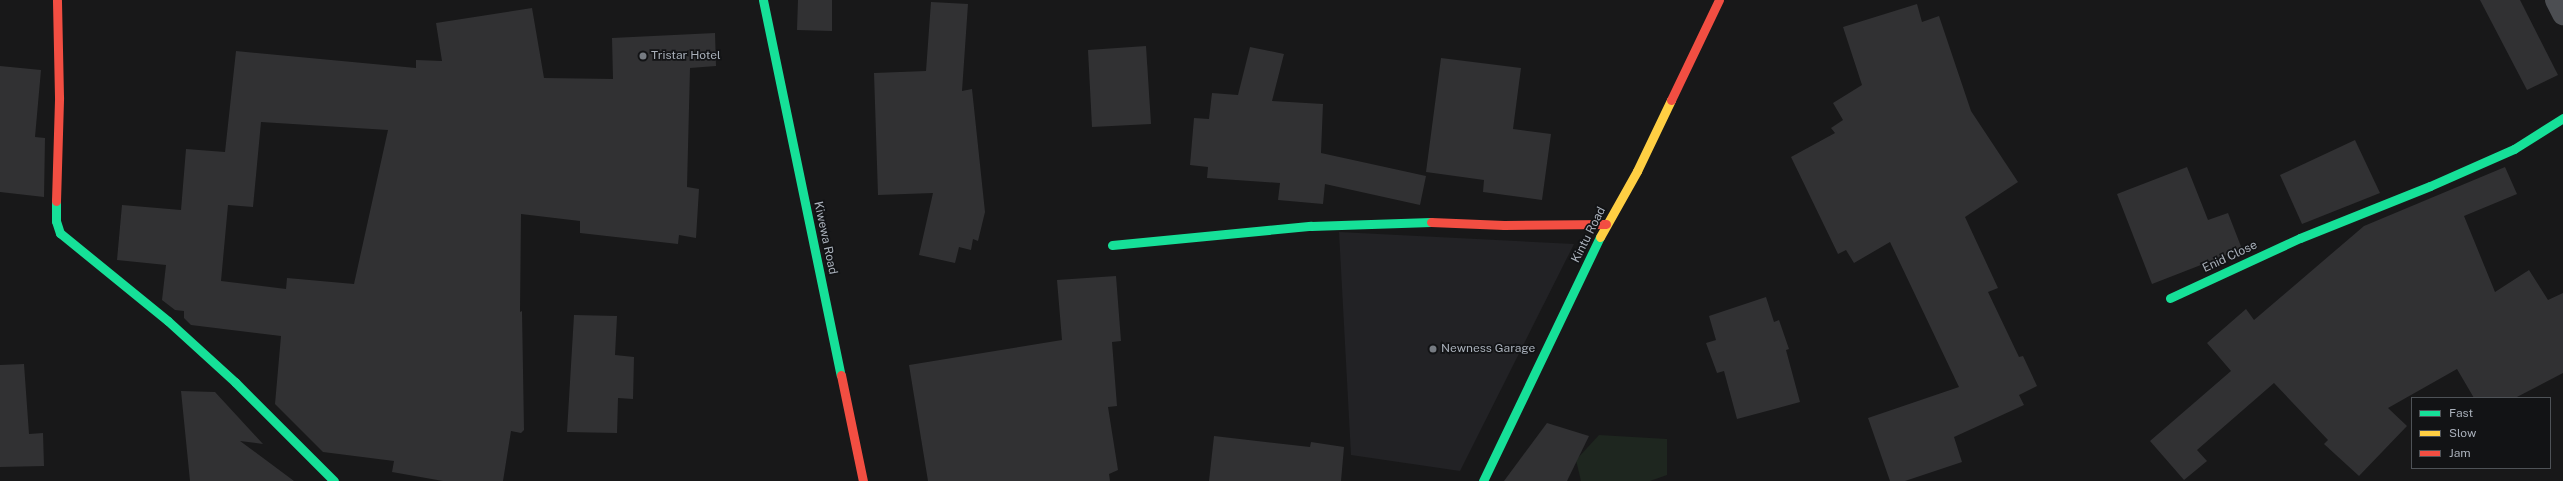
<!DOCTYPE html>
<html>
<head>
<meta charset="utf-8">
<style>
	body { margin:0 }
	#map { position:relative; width:2563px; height:481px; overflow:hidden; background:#181819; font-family:"Public Sans",sans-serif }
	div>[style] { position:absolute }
	.built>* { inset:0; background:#222225 }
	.green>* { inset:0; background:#1e261f }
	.building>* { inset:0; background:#313133 }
	.street>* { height:22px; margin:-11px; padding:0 11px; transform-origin:11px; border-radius:11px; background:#4c4e52 }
	.fast>* { height:9px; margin:-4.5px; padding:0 4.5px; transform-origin:4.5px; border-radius:4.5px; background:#16e098 }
	.slow>* { height:9px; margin:-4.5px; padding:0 4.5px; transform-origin:4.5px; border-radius:4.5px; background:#ffcf43 }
	.jam>* { height:9px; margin:-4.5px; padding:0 4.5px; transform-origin:4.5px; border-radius:4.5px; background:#f24e42 }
	.dots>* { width:11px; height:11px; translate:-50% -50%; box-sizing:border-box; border:2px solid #121315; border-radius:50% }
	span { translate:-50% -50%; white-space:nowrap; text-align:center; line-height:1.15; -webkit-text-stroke:3.5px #121315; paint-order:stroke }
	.poi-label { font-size:12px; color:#a9b0ba }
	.left { translate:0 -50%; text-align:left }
	.street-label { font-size:12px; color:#a9b0ba }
	.legend { position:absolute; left:2411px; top:397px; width:140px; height:72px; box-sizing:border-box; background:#121315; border:1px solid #4e5257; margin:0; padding:5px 7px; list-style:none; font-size:12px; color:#a9b0ba }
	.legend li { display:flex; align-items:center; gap:8px; height:20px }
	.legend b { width:20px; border:1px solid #4e5257 }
</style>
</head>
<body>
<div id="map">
	<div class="built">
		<i style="clip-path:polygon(1339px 232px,1574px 244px,1460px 471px,1351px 455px)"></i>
	</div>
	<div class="green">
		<i style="clip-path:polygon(1599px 435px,1667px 439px,1667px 475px,1650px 481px,1581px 481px,1576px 460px)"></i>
	</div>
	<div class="building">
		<i style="clip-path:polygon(798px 0,832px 0,832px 31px,797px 30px)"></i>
		<i style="clip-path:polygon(2480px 0,2520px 0,2558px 75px,2527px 90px)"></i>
		<i style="clip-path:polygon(931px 2px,968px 4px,962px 91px,972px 89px,985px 212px,978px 241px,973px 239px,971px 250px,959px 247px,955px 263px,919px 255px,933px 193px,878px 195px,874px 73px,926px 71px)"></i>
		<i style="clip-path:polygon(1917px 4px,1922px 22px,1939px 16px,1971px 111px,2018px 182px,1965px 217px,1998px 288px,1988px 292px,2019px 357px,2023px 356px,2037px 386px,2019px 395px,2024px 405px,1954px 437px,1962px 462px,1905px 481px,1890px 481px,1868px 418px,1959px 387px,1890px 242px,1854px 263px,1846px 250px,1838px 254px,1791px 157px,1835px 133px,1831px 128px,1843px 120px,1833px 103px,1862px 85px,1843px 27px)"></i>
		<i style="clip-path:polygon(evenodd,532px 8px,544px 78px,613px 79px,612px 38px,715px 33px,716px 66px,690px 68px,687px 187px,699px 189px,696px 238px,679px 235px,678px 244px,580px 233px,580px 221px,521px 214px,520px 312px,522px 311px,524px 430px,521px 433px,511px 431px,503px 481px,443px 481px,392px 472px,394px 461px,323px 452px,275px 404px,281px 336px,191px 325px,184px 318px,184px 311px,175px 310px,162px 300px,166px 265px,117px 260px,122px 205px,181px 210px,186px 149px,225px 152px,236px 51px,416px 68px,416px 60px,442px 61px,436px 23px,532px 8px,261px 122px,388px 130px,354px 284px,287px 278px,286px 289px,221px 281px,228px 205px,253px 207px,261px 122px)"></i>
		<i style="clip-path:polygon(1146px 46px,1151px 124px,1092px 127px,1088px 50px)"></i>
		<i style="clip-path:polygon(1250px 47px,1284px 54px,1272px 101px,1323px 104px,1321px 153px,1426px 176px,1420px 205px,1325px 184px,1323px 204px,1278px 200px,1280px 183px,1207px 178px,1208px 167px,1190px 165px,1194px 118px,1209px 119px,1212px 93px,1238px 95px)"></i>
		<i style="clip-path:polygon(1441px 58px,1521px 68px,1513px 129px,1551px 134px,1542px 200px,1483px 192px,1484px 180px,1426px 172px)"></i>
		<i style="clip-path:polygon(0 66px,41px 70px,35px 137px,45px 138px,44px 197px,0 192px)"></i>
		<i style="clip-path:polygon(2355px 140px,2380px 193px,2302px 224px,2280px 175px)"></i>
		<i style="clip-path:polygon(2187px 167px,2208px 220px,2228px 213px,2242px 249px,2152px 284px,2117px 194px)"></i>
		<i style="clip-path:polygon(2505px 167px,2517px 194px,2464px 216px,2495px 292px,2529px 270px,2548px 300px,2563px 293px,2563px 373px,2515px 398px,2474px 398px,2457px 369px,2388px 408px,2407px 426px,2359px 476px,2324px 444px,2328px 440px,2274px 383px,2197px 450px,2207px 461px,2184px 480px,2150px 441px,2231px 371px,2207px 343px,2246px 309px,2254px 320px,2364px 226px)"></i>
		<i style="clip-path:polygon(1116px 276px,1121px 341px,1112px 342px,1117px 406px,1108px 407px,1118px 470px,1109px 474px,1110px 481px,928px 481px,909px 365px,1062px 340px,1057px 280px)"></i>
		<i style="clip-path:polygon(1766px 297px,1774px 322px,1779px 320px,1789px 349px,1786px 350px,1800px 402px,1737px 419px,1724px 371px,1717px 373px,1706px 343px,1716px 340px,1709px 316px)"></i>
		<i style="clip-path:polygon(574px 315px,617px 316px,615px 355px,634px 357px,633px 399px,618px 398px,617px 433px,567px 432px)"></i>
		<i style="clip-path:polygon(24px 364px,29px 434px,43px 433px,44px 466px,0 467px,0 365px)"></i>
		<i style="clip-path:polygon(181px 391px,215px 392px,263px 444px,240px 441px,294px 481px,190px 481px)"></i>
		<i style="clip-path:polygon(1547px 423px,1589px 436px,1567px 481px,1504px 481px)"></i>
		<i style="clip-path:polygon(1214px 436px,1310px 447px,1311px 442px,1344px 447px,1341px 481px,1209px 481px)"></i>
	</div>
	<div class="street">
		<i style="left:2556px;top:0;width:16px;rotate:63deg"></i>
	</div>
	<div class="fast">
		<i style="left:763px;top:0;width:383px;rotate:78.3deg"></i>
		<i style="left:56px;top:201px;width:20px;rotate:90deg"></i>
		<i style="left:56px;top:221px;width:13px;rotate:72deg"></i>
		<i style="left:60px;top:233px;width:139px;rotate:39.2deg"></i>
		<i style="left:168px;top:321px;width:91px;rotate:42.3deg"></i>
		<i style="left:235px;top:382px;width:140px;rotate:45deg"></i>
		<i style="left:1112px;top:245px;width:200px;rotate:-5.5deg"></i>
		<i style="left:1311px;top:226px;width:120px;rotate:-1.9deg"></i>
		<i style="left:2170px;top:298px;width:143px;rotate:-24.8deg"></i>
		<i style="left:2300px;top:238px;width:140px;rotate:-21.8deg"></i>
		<i style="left:2430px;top:186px;width:92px;rotate:-23.8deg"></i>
		<i style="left:2514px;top:149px;width:58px;rotate:-32.3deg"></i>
		<i style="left:1483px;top:481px;width:271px;rotate:-64.4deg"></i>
	</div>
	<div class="slow">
		<i style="left:1600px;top:237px;width:76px;rotate:-60.7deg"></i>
		<i style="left:1637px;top:171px;width:79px;rotate:-64.4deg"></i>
	</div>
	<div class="jam">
		<i style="left:1671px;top:100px;width:111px;rotate:-64.4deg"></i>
		<i style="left:56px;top:201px;width:104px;rotate:-88.3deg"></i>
		<i style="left:59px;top:97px;width:97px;rotate:-91.2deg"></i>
		<i style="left:1431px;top:222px;width:73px;rotate:2.4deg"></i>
		<i style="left:1504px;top:225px;width:102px;rotate:-0.6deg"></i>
		<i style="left:841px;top:375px;width:108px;rotate:78.3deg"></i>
	</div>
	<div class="dots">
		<i style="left:643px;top:56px;background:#767b82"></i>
		<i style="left:1433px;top:349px;background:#767b82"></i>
	</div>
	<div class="poi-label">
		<span class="left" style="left:651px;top:56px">Tristar Hotel</span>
		<span class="left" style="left:1441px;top:349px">Newness Garage</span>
	</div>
	<div class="street-label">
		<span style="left:1589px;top:235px;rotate:-63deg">Kintu Road</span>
		<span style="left:825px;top:238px;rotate:78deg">Kiwewa Road</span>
		<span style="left:2230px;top:257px;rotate:-25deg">Enid Close</span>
	</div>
	<ul class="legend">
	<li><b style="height:5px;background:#16e098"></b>Fast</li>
	<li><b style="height:5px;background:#ffcf43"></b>Slow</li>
	<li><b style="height:5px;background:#f24e42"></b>Jam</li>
	</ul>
</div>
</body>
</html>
